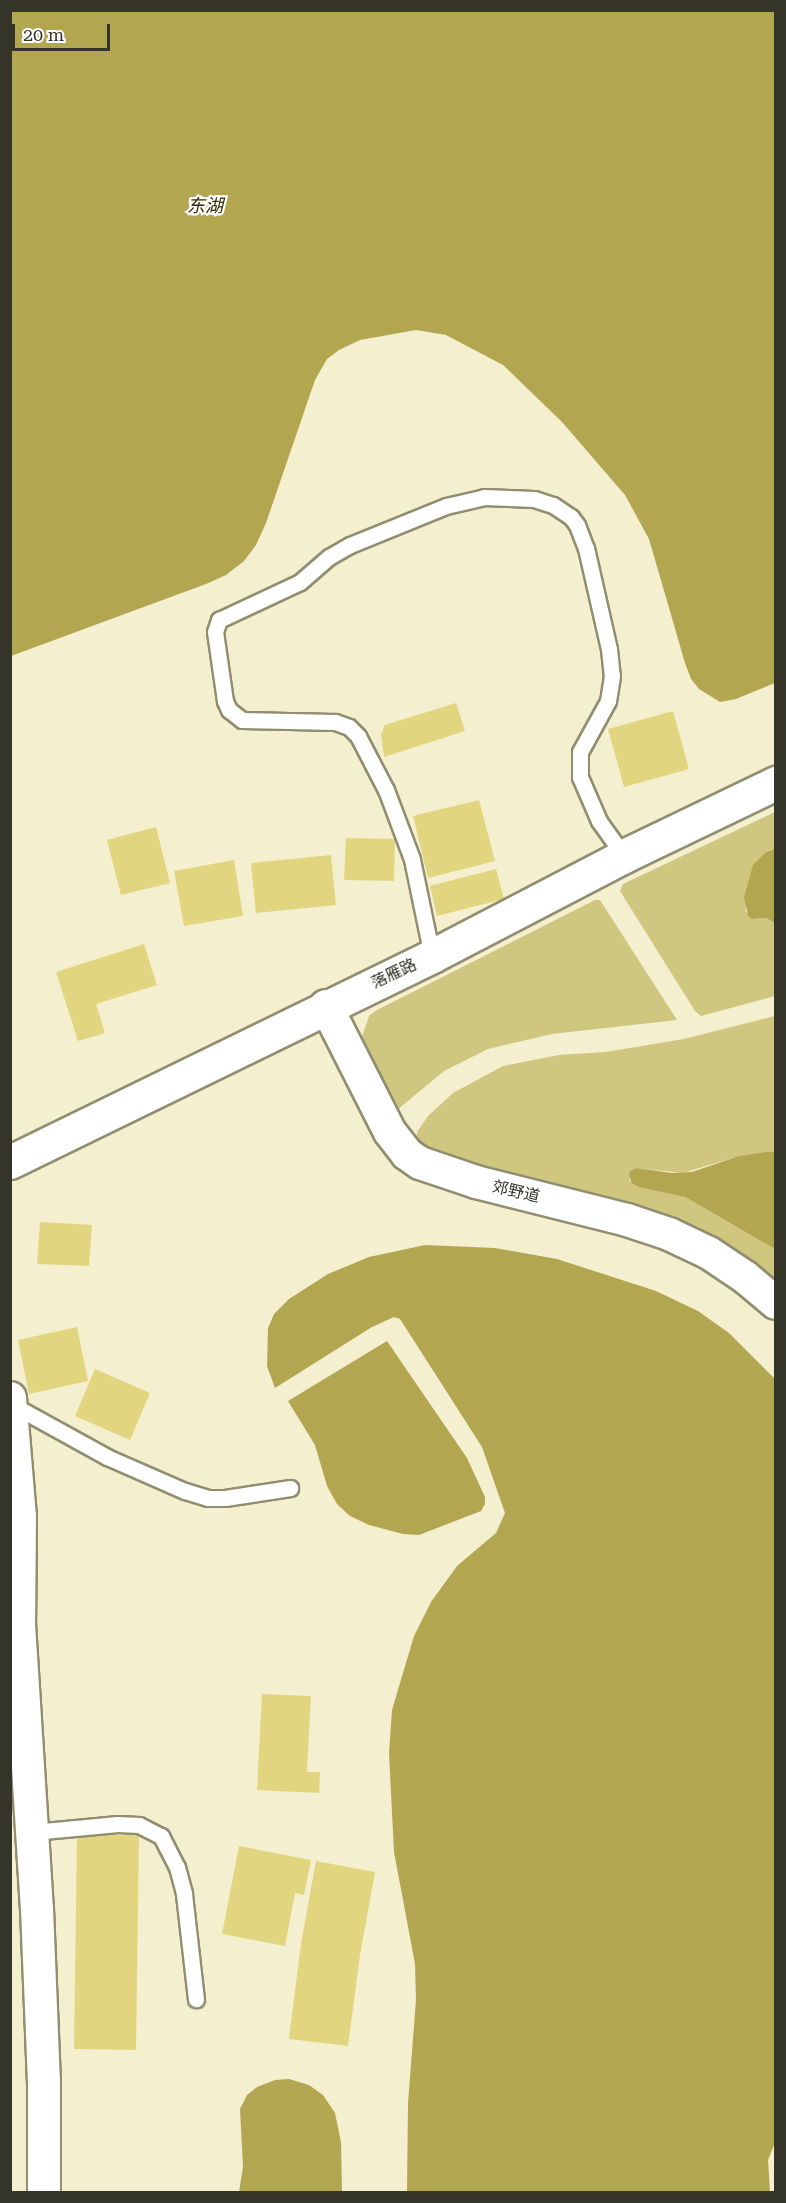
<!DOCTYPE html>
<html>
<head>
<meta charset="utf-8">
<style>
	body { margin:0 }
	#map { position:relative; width:786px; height:2203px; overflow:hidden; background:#f3efcf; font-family:"Roboto Serif","Noto Sans SC",serif }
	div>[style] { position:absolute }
	.green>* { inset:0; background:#cfc67f }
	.water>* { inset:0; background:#b2a750 }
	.building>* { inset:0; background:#e1d67f }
	.roads { filter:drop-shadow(2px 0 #918e70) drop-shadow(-2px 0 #918e70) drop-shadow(0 2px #918e70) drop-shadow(0 -2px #918e70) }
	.service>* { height:15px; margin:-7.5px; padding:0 7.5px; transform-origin:7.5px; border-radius:7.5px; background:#fff }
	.minor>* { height:32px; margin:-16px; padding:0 16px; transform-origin:16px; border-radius:16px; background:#fff }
	.tertiary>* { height:33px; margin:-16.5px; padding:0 16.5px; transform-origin:16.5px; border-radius:16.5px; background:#fff }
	span { translate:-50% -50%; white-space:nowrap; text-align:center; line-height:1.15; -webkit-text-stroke:4.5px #fff; paint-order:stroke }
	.street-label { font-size:16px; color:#353428 }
	.water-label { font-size:18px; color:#302b04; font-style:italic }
	.frame { position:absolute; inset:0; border:12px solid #353428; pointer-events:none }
	.scale { position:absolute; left:12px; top:24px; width:98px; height:27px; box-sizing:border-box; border:3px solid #353428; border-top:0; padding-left:8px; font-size:18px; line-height:21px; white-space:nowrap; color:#353428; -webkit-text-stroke:4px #fff; paint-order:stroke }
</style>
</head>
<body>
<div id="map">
	<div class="green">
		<i style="clip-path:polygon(775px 812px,775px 849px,765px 852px,745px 910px,752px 919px,766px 918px,775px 923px,775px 996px,701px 1016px,695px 1011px,620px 891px,623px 884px)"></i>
		<i style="clip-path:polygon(595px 900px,600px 900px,677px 1020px,552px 1034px,488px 1049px,444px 1071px,391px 1115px,360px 1043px,369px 1016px,377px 1010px)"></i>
		<i style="clip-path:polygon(775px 1016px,775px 1152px,739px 1156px,683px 1173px,637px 1168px,629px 1176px,630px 1181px,639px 1186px,685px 1197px,775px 1249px,775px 1288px,674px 1224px,427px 1150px,417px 1144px,417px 1132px,428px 1116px,453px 1093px,503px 1066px,559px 1055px,606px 1052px,684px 1039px)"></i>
	</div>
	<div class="water">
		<i style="clip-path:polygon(11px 10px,775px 11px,775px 683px,736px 699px,720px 702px,699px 689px,691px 679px,685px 663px,649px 539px,625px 495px,562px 422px,503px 365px,446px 335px,416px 330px,360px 340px,339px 350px,327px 359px,315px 380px,266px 523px,256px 545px,244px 561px,226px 575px,206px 584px,11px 656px)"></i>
		<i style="clip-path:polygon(775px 849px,776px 849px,775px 923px,766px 918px,752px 919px,748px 916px,744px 897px,753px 865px,766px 852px)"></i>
		<i style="clip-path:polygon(767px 1152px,775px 1152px,775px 1249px,685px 1197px,639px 1187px,632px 1183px,629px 1176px,630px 1171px,637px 1168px,672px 1173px,692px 1172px,739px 1156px)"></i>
		<i style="clip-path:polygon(425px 1245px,495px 1248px,557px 1259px,656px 1291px,698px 1311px,729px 1333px,775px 1379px,776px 2140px,768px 2160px,770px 2192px,407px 2192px,408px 2103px,416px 2000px,415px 1964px,394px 1852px,389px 1753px,392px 1710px,414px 1636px,431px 1602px,457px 1566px,496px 1533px,505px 1513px,482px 1447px,400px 1319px,394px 1317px,372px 1327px,275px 1388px,267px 1366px,268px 1328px,274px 1314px,289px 1299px,328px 1274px,369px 1257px)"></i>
		<i style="clip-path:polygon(387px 1341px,467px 1458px,485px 1497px,485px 1504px,481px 1511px,419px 1535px,403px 1534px,369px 1525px,350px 1516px,337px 1504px,327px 1486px,315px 1445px,288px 1401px)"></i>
		<i style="clip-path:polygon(289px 2079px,309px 2085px,323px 2095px,335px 2113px,341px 2142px,342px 2192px,239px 2192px,243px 2167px,240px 2109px,247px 2095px,257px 2087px,275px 2080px)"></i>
	</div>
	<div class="building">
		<i style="clip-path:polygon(456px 703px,465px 731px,384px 757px,381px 735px,385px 725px)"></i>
		<i style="clip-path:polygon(673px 711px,689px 769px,624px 787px,608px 729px)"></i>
		<i style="clip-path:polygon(479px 800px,495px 861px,428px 878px,413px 816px)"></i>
		<i style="clip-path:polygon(156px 827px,170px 883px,121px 895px,107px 840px)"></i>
		<i style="clip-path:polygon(346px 838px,395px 839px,394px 881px,344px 880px)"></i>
		<i style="clip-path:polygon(331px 855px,336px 905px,256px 913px,251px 863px)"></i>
		<i style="clip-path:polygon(234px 860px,243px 916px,184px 926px,174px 871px)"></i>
		<i style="clip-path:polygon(496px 869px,504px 899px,437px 916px,430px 886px)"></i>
		<i style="clip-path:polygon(144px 944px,157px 985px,96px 1004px,105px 1033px,78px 1041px,56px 972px)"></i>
		<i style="clip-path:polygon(40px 1222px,92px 1225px,89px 1266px,37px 1264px)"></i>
		<i style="clip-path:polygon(77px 1327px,88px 1381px,29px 1394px,18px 1340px)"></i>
		<i style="clip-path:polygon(95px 1369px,150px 1393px,130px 1440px,75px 1416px)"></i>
		<i style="clip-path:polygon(262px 1694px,311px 1696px,307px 1772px,320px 1772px,319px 1793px,257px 1790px)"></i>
		<i style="clip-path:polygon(77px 1834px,139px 1835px,136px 2050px,74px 2049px)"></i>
		<i style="clip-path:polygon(239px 1846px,311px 1860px,304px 1895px,295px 1893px,285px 1946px,222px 1934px)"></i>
		<i style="clip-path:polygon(316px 1861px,375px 1872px,360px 1955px,348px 2046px,289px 2039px,301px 1944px)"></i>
	</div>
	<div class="roads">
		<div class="service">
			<i style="left:432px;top:956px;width:99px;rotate:-101.7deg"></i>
			<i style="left:412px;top:859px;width:74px;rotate:-110.6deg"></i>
			<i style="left:386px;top:790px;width:61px;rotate:-117.4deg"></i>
			<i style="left:358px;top:736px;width:13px;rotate:-135deg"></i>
			<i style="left:349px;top:727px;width:15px;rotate:-160deg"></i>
			<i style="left:335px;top:722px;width:93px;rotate:-178.8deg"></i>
			<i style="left:242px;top:720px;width:16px;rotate:-142deg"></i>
			<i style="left:229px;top:710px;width:10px;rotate:-114deg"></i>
			<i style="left:225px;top:701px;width:70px;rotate:-98.2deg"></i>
			<i style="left:215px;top:632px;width:13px;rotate:-72deg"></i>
			<i style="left:219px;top:620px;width:89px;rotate:-25.1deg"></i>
			<i style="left:300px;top:582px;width:38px;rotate:-41deg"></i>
			<i style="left:329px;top:557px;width:24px;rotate:-30deg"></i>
			<i style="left:350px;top:545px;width:104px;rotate:-22.1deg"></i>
			<i style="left:446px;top:506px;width:39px;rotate:-13deg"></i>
			<i style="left:484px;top:497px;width:50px;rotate:2.3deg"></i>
			<i style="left:534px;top:499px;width:20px;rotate:18deg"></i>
			<i style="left:553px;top:505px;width:22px;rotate:34deg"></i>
			<i style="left:571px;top:517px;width:10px;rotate:53deg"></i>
			<i style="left:577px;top:525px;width:25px;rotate:69deg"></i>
			<i style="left:586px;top:548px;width:104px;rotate:77.2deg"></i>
			<i style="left:609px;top:649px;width:27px;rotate:84deg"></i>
			<i style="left:612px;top:676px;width:25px;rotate:99deg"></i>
			<i style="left:608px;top:701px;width:58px;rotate:118.8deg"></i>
			<i style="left:580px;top:752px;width:25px;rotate:90deg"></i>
			<i style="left:580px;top:777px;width:48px;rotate:66.6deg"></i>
			<i style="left:599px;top:821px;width:43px;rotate:54.5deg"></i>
			<i style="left:11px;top:1404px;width:110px;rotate:28.9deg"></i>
			<i style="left:107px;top:1457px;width:85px;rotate:23.6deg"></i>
			<i style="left:185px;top:1491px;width:24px;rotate:17deg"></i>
			<i style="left:208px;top:1498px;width:17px"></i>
			<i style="left:225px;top:1498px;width:66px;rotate:-8.7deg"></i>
			<i style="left:33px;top:1832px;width:85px;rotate:-5.4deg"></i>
			<i style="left:118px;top:1824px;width:21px;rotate:3deg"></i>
			<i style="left:139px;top:1825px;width:25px;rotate:27deg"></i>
			<i style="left:161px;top:1836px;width:35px;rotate:63deg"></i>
			<i style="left:177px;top:1867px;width:28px;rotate:75deg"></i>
			<i style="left:184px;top:1894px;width:106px;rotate:83.5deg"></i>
		</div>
		<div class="minor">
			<i style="left:326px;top:1006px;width:141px;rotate:63.1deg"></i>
			<i style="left:390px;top:1132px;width:28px;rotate:52deg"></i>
			<i style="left:407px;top:1154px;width:16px;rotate:35deg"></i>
			<i style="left:420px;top:1163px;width:59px;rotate:18.7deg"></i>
			<i style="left:476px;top:1182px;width:156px;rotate:14.1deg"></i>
			<i style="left:627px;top:1220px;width:44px;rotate:18.4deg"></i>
			<i style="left:669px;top:1234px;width:44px;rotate:25.4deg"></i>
			<i style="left:709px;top:1253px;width:43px;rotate:33.7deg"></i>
			<i style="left:745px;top:1277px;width:40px;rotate:40deg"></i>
			<i style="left:10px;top:1398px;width:119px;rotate:85.2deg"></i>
			<i style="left:20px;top:1517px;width:107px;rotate:90.5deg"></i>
			<i style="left:19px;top:1624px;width:286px;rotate:86.4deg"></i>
			<i style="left:37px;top:1909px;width:173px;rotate:87.7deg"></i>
			<i style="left:44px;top:2082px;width:110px;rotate:90deg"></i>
		</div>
		<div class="tertiary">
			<i style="left:10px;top:1162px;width:470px;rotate:-26deg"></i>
			<i style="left:432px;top:956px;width:216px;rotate:-27.5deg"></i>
			<i style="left:624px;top:856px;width:169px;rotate:-25.7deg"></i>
		</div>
	</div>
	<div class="street-label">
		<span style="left:394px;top:974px;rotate:-25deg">落雁路</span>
		<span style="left:516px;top:1192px;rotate:13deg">郊野道</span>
	</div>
	<div class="water-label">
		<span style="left:205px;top:206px">东湖</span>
	</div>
	<div class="frame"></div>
	<div class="scale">20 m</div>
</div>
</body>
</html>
